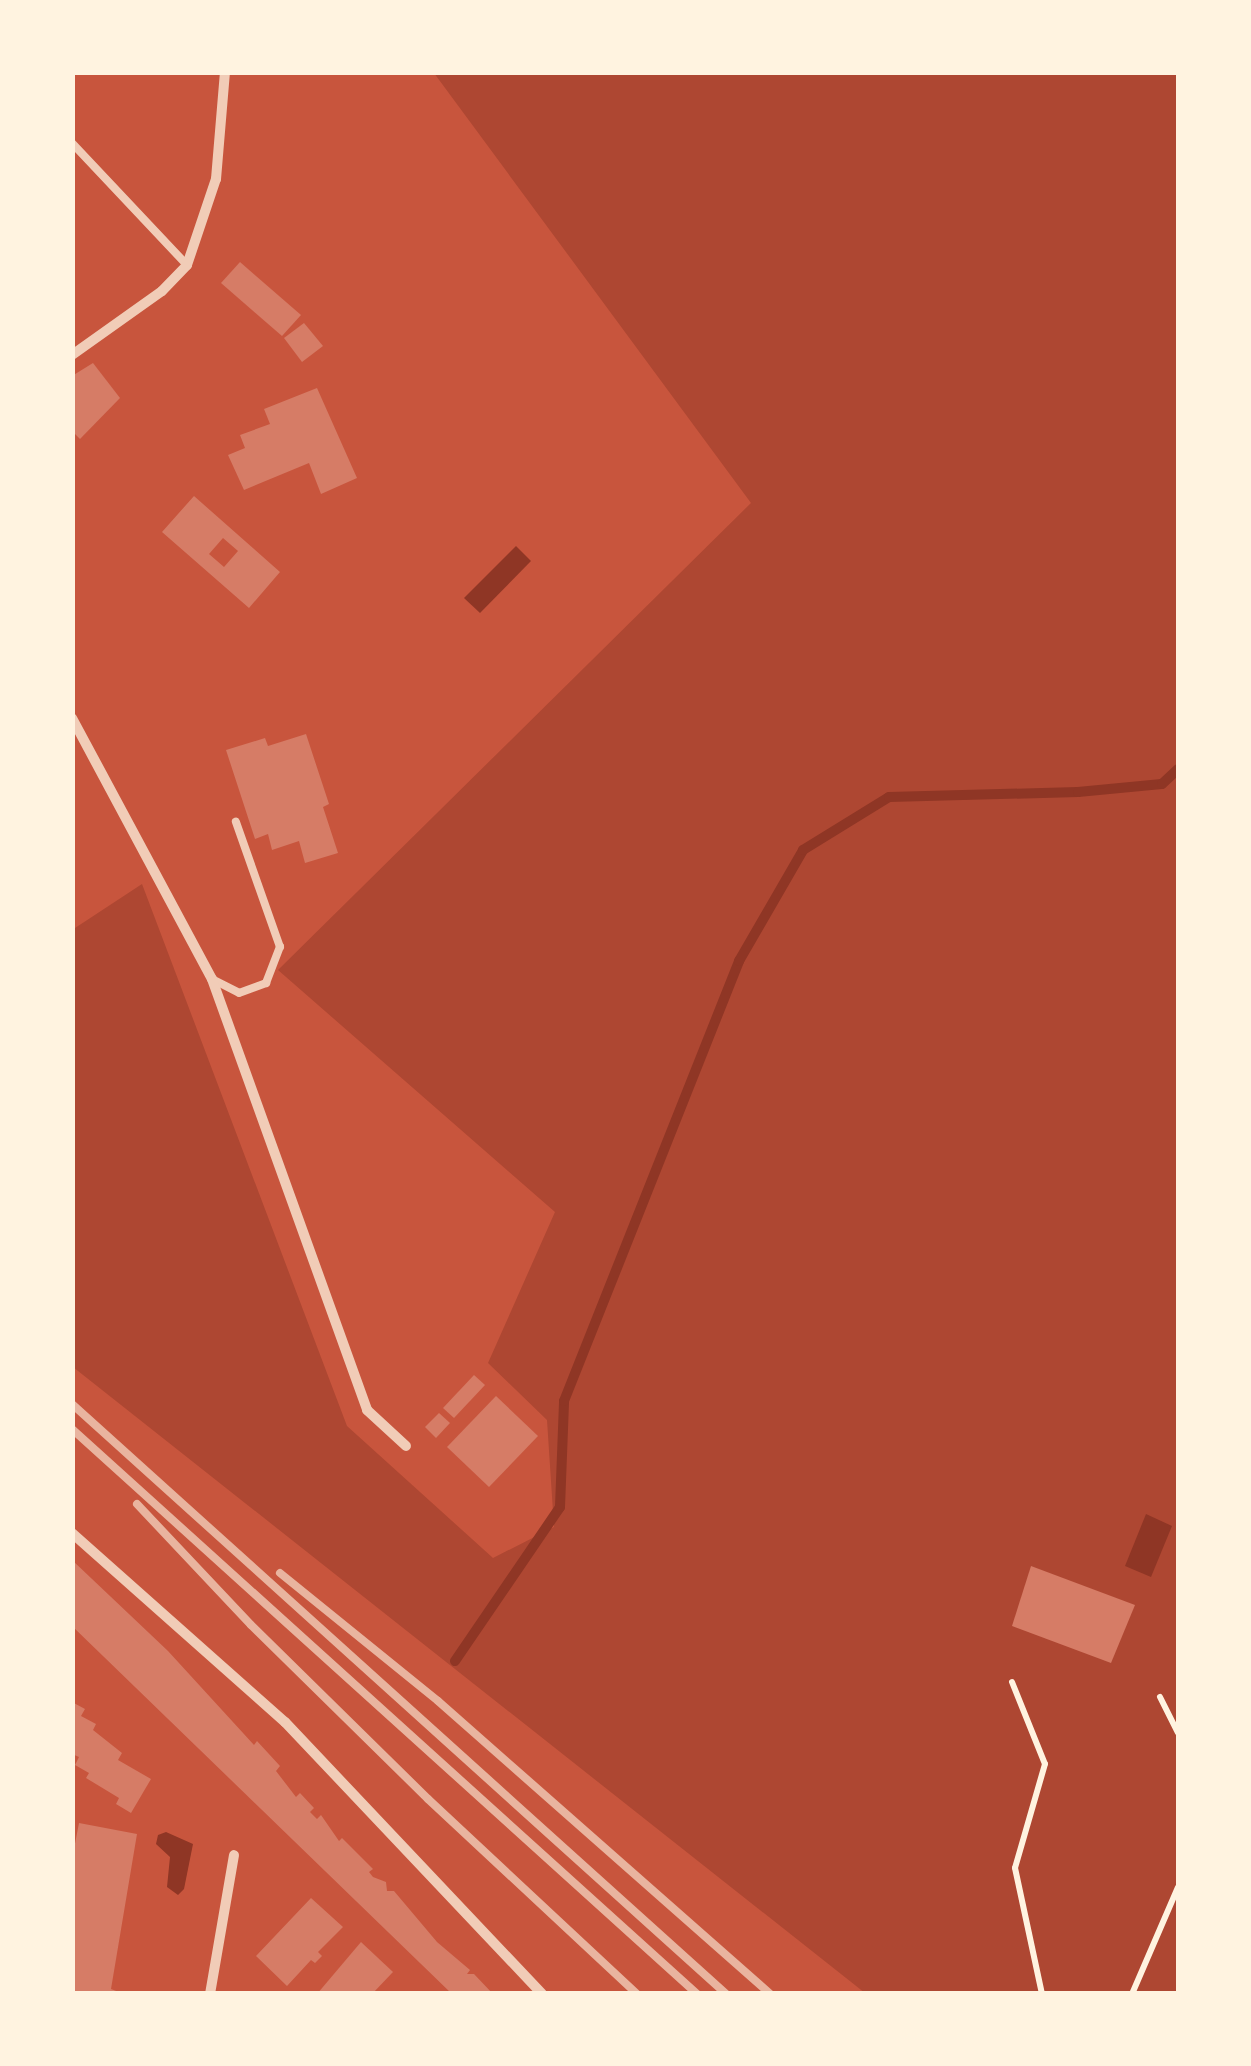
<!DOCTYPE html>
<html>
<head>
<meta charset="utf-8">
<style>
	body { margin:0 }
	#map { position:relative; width:1251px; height:2066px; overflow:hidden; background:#c8553d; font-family:"Sofia Sans Condensed",sans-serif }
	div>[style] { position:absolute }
	.green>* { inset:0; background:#ae4732 }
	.water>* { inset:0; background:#8f3625 }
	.stream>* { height:10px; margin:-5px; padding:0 5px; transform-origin:5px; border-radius:5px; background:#8f3625 }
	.building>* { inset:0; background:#d67c66 }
	.path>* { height:6px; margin:-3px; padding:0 3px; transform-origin:3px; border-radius:3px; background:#fff3e0 }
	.service>* { height:8px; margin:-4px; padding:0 4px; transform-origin:4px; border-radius:4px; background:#f1ccb7 }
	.minor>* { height:10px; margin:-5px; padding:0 5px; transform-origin:5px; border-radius:5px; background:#f1ccb7 }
	.rail>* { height:8px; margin:-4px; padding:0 4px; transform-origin:4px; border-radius:4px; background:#e9b49f }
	span { translate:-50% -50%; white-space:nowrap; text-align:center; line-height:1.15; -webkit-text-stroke:9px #fff3e0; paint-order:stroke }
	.frame { position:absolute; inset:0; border:75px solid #fff3e0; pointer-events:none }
</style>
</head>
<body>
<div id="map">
	<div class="green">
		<i style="clip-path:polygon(434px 73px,1178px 73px,1178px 1993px,865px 1993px,73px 1367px,72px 930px,142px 884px,347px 1426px,493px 1558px,554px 1527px,547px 1420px,488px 1363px,555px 1212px,278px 970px,751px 503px)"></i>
	</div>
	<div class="water">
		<i style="clip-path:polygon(516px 546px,531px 561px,480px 613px,464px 598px)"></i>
		<i style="clip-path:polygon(1146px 1514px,1172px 1526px,1151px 1577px,1125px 1566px)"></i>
		<i style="clip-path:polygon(166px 1832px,193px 1844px,184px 1889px,178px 1895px,167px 1887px,170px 1857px,156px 1844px,158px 1835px)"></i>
	</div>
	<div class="stream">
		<i style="left:455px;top:1661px;width:186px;rotate:-55.7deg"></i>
		<i style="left:560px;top:1507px;width:106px;rotate:-87.8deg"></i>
		<i style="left:564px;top:1401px;width:474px;rotate:-68.3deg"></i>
		<i style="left:739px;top:961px;width:128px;rotate:-60deg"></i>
		<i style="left:803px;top:850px;width:101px;rotate:-31.6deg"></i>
		<i style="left:889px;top:797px;width:189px;rotate:-1.5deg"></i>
		<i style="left:1078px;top:792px;width:84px;rotate:-5.4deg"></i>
		<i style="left:1162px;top:784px;width:22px;rotate:-43deg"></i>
	</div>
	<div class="building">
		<i style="clip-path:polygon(240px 262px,301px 315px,282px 336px,221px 283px)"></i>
		<i style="clip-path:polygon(304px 323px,323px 346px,302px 362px,284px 338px)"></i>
		<i style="clip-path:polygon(93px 363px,120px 398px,80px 439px,72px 431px,72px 376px)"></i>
		<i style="clip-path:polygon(317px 388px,357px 478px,321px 494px,309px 463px,244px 490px,228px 455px,245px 448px,240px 435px,270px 424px,264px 409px)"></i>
		<i style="clip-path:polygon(evenodd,194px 496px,280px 572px,249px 608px,162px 532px,194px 496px,223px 538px,238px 551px,224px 567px,209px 554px,223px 538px)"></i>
		<i style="clip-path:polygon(306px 734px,329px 804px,323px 807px,338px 853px,305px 863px,299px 841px,272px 850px,268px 834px,255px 839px,226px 750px,265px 738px,268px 746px)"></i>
		<i style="clip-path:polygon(474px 1375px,485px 1385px,454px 1418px,443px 1408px)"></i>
		<i style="clip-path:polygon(496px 1396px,538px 1436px,489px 1487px,447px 1447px)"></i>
		<i style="clip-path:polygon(439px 1413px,450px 1423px,436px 1438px,425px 1427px)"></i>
		<i style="clip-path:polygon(72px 1560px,168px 1651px,254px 1745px,257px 1741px,280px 1766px,276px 1771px,296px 1797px,300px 1793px,314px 1808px,310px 1812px,317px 1819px,321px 1815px,339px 1841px,342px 1838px,373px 1869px,369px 1872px,373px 1877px,386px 1882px,387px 1891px,394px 1891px,437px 1942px,470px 1970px,467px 1974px,474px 1974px,493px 1994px,452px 1994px,72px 1626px)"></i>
		<i style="clip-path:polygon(1031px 1566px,1135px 1605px,1111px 1663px,1012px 1626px)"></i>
		<i style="clip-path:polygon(72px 1702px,85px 1709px,81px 1716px,96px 1724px,93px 1730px,122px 1753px,118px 1760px,151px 1779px,131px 1813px,116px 1804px,119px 1798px,86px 1778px,89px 1773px,75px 1765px,79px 1757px,72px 1754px)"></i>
		<i style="clip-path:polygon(79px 1823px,137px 1834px,111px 1989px,124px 1994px,72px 1994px,72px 1859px)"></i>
		<i style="clip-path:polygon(311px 1898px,343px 1927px,318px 1952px,322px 1956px,315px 1963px,311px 1960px,287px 1986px,256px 1956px)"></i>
		<i style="clip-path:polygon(361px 1942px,393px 1972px,372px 1994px,317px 1994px)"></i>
	</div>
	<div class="path">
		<i style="left:1012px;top:1682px;width:88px;rotate:68.1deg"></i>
		<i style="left:1045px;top:1764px;width:108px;rotate:106.1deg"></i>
		<i style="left:1015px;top:1868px;width:129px;rotate:77.9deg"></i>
		<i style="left:1160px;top:1697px;width:40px;rotate:63.4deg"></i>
		<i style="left:1132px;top:1994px;width:116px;rotate:-66.7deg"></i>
	</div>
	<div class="service">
		<i style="left:72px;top:143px;width:168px;rotate:46.7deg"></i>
		<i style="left:212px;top:979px;width:30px;rotate:27deg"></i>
		<i style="left:239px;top:993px;width:29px;rotate:-20deg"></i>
		<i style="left:266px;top:983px;width:39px;rotate:-69deg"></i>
		<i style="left:280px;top:947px;width:133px;rotate:-109.4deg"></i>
	</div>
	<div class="minor">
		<i style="left:72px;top:355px;width:110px;rotate:-35.4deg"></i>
		<i style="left:162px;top:291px;width:36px;rotate:-46deg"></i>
		<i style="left:187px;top:265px;width:91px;rotate:-71.4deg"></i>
		<i style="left:216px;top:179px;width:107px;rotate:-85.2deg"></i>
		<i style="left:72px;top:718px;width:296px;rotate:61.8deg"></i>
		<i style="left:212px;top:979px;width:458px;rotate:70.2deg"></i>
		<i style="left:367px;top:1410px;width:53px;rotate:42.7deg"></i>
		<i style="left:72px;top:1533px;width:285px;rotate:41.6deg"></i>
		<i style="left:285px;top:1722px;width:374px;rotate:46.6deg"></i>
		<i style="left:210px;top:1994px;width:141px;rotate:-80.2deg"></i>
	</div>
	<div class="rail">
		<i style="left:72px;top:1404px;width:881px;rotate:42.05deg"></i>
		<i style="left:72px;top:1429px;width:843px;rotate:42.11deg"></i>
		<i style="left:137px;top:1504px;width:166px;rotate:46.7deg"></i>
		<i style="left:251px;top:1625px;width:248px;rotate:44.5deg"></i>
		<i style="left:428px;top:1799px;width:286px;rotate:43deg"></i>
		<i style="left:280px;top:1573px;width:203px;rotate:39deg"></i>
		<i style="left:438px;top:1701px;width:443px;rotate:41.4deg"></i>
	</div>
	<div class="frame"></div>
</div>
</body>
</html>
